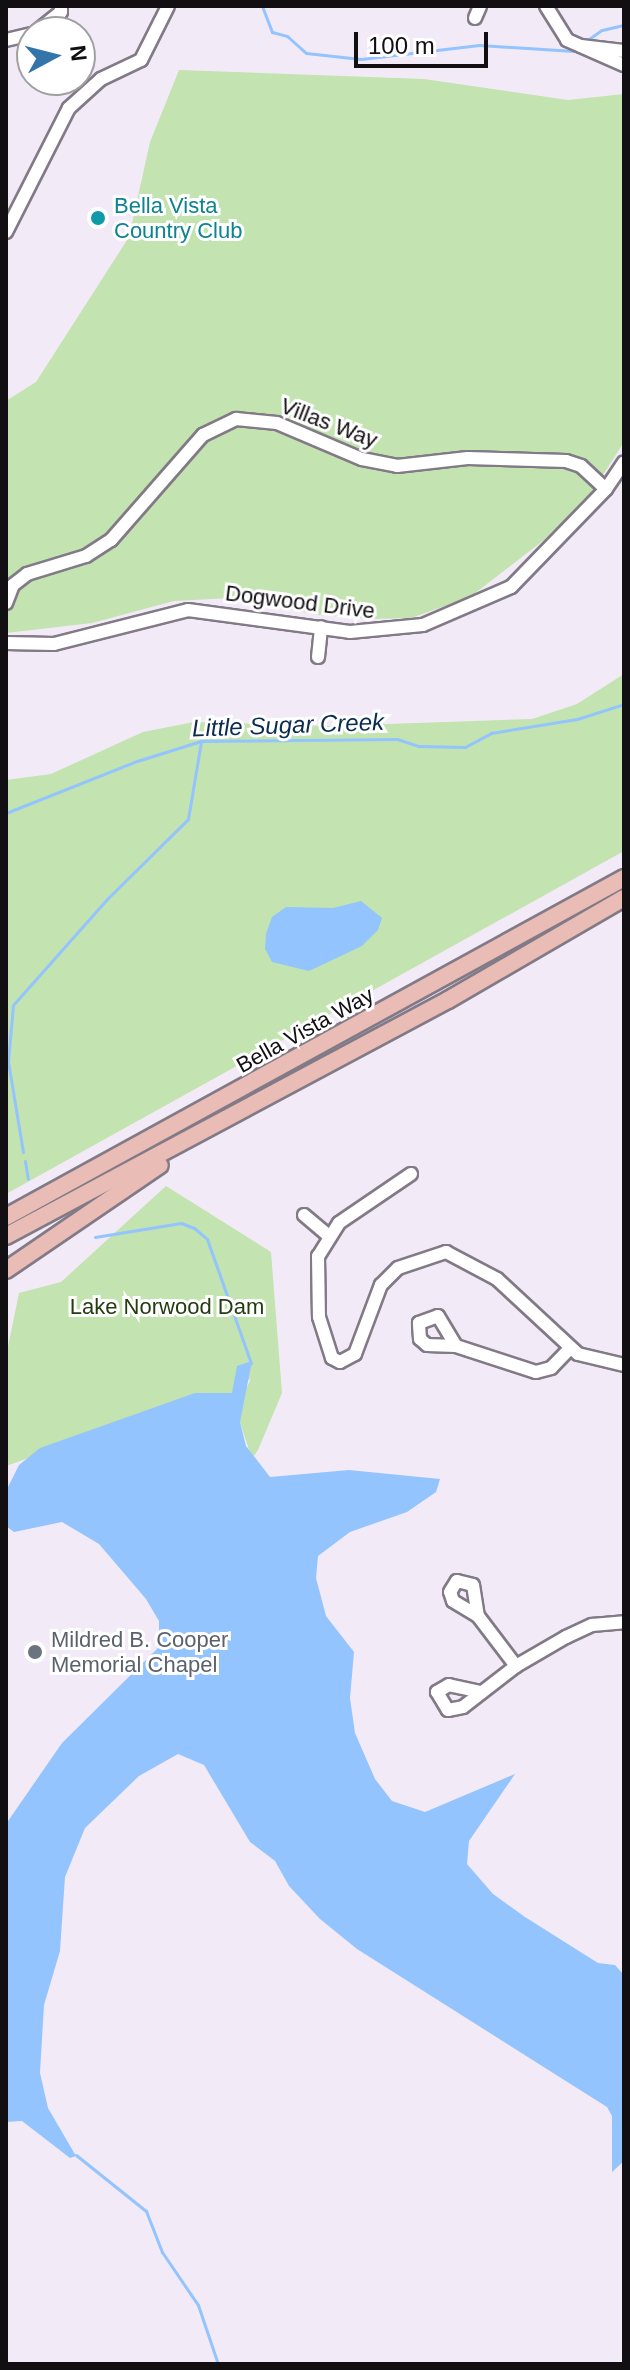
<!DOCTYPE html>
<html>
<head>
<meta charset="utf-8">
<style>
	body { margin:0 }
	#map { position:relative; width:630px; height:2370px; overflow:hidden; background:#f3eaf8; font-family:Arial,sans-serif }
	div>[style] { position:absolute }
	.green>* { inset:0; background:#c3e3b0 }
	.water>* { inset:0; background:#93c4fe }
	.stream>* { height:3px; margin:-1.5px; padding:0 1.5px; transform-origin:1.5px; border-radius:1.5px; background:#93c4fe }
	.roads { filter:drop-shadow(2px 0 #827a86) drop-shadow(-2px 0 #827a86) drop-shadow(0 2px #827a86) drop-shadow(0 -2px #827a86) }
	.minor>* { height:12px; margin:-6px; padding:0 6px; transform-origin:6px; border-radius:6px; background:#fff }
	.major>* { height:16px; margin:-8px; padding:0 8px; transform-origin:8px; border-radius:8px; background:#e9bcb6 }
	.dots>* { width:22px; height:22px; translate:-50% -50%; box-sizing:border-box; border:4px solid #fff; border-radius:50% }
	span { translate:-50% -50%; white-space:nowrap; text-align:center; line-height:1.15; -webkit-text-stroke:6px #fff; paint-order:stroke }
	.culture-label { font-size:22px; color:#0d838f }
	.left { translate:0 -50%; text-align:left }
	.street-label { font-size:22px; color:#120f13 }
	.park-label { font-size:22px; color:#233d10 }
	.worship-label { font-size:22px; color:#5b616d }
	.water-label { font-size:24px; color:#0a2c50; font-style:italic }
	.frame { position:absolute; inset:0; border:8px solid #120f13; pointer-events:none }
	.north { position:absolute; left:16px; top:16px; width:80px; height:80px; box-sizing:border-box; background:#fff; border:2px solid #a09fa1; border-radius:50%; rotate:83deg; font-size:22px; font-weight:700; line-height:32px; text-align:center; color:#120f13 }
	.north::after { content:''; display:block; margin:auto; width:28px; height:36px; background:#3375ab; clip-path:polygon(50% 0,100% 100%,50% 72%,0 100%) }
	.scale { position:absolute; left:354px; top:32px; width:134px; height:36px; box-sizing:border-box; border:4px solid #120f13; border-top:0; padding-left:10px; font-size:24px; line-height:28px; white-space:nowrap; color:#120f13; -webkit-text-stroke:6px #fff; paint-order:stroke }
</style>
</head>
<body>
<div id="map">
	<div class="green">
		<i style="clip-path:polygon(179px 70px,424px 79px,568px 100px,624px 94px,624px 442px,594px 489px,544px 540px,470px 597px,411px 618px,373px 619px,318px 615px,232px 598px,174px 601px,92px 623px,6px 633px,6px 401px,36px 382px,129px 237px,150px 142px)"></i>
		<i style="clip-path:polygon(624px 674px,624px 851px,6px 1194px,6px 780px,51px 774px,143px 732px,194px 722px,330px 726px,532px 719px,577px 704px)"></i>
		<i style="clip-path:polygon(166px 1186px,271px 1252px,282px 1393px,258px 1450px,252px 1459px,240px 1422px,240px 1403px,251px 1378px,233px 1393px,205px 1395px,6px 1466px,6px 1356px,19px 1293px,61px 1282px)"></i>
	</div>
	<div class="water">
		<i style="clip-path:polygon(361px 901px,382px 918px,378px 930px,362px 946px,309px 971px,272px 962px,265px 949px,266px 934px,272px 917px,286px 907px,333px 908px)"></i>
		<i style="clip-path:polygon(252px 1361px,240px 1422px,246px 1446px,270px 1477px,349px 1470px,440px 1479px,436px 1492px,407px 1512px,350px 1532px,318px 1556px,316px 1578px,326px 1616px,354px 1652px,350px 1698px,355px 1733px,375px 1779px,392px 1801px,425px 1812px,515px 1774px,469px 1841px,467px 1864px,493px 1894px,525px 1917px,598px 1963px,615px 1965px,624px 1975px,624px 2161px,612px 2172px,612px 2116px,607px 2107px,357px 1949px,320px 1919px,289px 1886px,275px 1861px,250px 1842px,204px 1765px,178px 1754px,139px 1776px,85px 1828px,65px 1877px,60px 1951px,44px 2005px,40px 2073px,48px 2108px,76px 2156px,70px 2158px,22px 2121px,6px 2122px,6px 1824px,62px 1743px,159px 1647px,159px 1621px,146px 1599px,99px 1544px,62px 1522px,14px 1532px,6px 1526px,6px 1491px,19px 1465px,40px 1448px,195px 1393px,232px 1393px,237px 1366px)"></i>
	</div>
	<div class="stream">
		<i style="left:262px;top:6px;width:28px;rotate:69deg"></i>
		<i style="left:272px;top:32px;width:16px;rotate:15deg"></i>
		<i style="left:287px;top:36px;width:25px;rotate:42deg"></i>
		<i style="left:306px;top:53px;width:55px;rotate:6.2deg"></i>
		<i style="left:361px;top:59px;width:119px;rotate:-6.8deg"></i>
		<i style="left:479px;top:45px;width:95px;rotate:3.6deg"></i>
		<i style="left:586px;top:41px;width:19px;rotate:-35deg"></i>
		<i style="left:602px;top:30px;width:23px;rotate:-13deg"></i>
		<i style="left:6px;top:813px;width:141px;rotate:-21.7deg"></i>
		<i style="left:137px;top:761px;width:67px;rotate:-17.4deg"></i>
		<i style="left:201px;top:741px;width:196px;rotate:-0.6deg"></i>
		<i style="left:397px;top:739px;width:23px;rotate:18deg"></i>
		<i style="left:419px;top:746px;width:46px;rotate:1.2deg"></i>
		<i style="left:465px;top:747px;width:30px;rotate:-28deg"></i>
		<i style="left:491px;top:733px;width:87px;rotate:-9.2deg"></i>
		<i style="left:577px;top:719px;width:49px;rotate:-17.7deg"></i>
		<i style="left:23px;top:1152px;width:92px;rotate:-99.4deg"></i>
		<i style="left:8px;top:1061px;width:56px;rotate:-84.9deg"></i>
		<i style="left:13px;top:1005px;width:143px;rotate:-48.4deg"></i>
		<i style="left:108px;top:898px;width:112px;rotate:-44.6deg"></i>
		<i style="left:188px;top:819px;width:79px;rotate:-80.5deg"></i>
		<i style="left:25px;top:1161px;width:18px;rotate:81deg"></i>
		<i style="left:95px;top:1237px;width:87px;rotate:-9.2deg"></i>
		<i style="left:181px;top:1223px;width:14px;rotate:21deg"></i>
		<i style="left:194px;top:1228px;width:17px;rotate:40deg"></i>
		<i style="left:207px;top:1239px;width:132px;rotate:70.5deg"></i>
		<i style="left:76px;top:2155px;width:90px;rotate:38.7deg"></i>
		<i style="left:146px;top:2211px;width:44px;rotate:68.7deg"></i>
		<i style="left:162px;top:2252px;width:64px;rotate:55.8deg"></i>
		<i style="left:198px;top:2305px;width:62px;rotate:71.3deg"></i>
	</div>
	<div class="roads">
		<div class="minor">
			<i style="left:546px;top:6px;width:40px;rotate:58deg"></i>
			<i style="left:567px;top:40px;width:62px;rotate:23.7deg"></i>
			<i style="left:475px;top:18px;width:13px;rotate:-67deg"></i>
			<i style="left:36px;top:32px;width:32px;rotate:-39deg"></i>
			<i style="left:61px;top:12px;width:6px;rotate:-90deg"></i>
			<i style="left:6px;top:40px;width:27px;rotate:-13deg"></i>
			<i style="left:581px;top:46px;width:43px;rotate:6.6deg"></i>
			<i style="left:6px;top:232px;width:139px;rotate:-63.1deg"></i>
			<i style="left:69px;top:108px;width:43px;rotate:-42.2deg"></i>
			<i style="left:101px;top:79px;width:44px;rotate:-25.4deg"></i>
			<i style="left:141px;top:60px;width:60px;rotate:-63.4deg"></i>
			<i style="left:6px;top:603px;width:19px;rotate:-69deg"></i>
			<i style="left:13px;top:585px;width:18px;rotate:-38deg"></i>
			<i style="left:27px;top:574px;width:62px;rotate:-17deg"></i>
			<i style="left:86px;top:556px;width:30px;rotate:-33deg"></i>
			<i style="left:111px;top:540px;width:140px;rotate:-48.8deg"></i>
			<i style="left:203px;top:435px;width:37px;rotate:-26deg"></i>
			<i style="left:236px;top:419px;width:41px;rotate:5.6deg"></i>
			<i style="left:277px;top:423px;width:92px;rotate:23deg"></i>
			<i style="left:362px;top:459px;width:36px;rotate:11deg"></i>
			<i style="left:397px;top:466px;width:71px;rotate:-6.4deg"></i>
			<i style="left:468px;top:458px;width:98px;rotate:1.8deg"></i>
			<i style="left:566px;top:461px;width:16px;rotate:18deg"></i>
			<i style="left:581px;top:466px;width:34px;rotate:43deg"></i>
			<i style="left:6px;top:643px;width:48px;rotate:1.2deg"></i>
			<i style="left:54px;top:644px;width:138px;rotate:-14.2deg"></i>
			<i style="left:188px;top:610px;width:163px;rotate:7.7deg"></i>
			<i style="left:350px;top:632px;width:73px;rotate:-5.5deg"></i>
			<i style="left:423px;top:625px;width:96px;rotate:-23.4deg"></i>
			<i style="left:511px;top:587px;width:136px;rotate:-45.9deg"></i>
			<i style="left:606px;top:489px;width:32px;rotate:-56deg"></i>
			<i style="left:318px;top:657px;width:30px;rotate:-84deg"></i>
			<i style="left:411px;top:1174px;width:87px;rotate:145.8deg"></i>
			<i style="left:339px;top:1223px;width:39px;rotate:122deg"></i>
			<i style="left:318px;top:1256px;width:61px;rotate:89.1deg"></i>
			<i style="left:319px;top:1317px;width:43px;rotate:72.4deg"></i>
			<i style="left:332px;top:1358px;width:9px;rotate:27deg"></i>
			<i style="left:340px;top:1362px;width:17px;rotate:-28deg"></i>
			<i style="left:355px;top:1354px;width:74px;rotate:-69.4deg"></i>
			<i style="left:381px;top:1285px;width:24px;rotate:-45deg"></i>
			<i style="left:398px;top:1268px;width:51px;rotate:-18.4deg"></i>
			<i style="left:446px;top:1252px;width:58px;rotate:27.9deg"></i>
			<i style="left:497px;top:1279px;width:110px;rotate:42.8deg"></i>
			<i style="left:578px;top:1354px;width:47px;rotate:13.4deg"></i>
			<i style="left:304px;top:1215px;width:30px;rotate:40deg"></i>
			<i style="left:456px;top:1346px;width:29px;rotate:-178deg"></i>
			<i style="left:427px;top:1345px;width:9px;rotate:-139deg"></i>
			<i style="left:420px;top:1339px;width:16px;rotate:-94deg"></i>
			<i style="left:419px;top:1323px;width:20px;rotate:-20deg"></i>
			<i style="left:438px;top:1316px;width:35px;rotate:59deg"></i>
			<i style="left:456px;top:1346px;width:84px;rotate:18deg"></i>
			<i style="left:536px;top:1372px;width:16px;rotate:-15deg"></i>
			<i style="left:551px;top:1368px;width:28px;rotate:-46deg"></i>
			<i style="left:478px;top:1616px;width:29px;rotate:-149deg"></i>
			<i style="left:453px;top:1601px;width:9px;rotate:-108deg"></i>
			<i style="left:450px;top:1592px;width:13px;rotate:-58deg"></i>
			<i style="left:457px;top:1581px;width:16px;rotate:14deg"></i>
			<i style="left:473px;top:1585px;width:31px;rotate:81deg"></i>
			<i style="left:478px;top:1616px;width:63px;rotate:52.8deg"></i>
			<i style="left:481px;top:1692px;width:33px;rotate:-168deg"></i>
			<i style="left:449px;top:1685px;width:14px;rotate:150deg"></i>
			<i style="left:437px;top:1692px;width:21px;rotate:59deg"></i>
			<i style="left:448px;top:1710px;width:15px;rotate:-11deg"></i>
			<i style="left:463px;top:1707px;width:67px;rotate:-37.7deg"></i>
			<i style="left:516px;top:1666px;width:58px;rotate:-30.1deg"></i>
			<i style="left:566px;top:1637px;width:29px;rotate:-25deg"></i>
			<i style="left:592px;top:1625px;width:32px;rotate:-5deg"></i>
		</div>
		<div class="major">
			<i style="left:6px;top:1217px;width:705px;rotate:-28.75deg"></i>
			<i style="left:6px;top:1236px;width:501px;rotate:-28.1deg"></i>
			<i style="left:448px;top:1000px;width:203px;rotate:-30.1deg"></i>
			<i style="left:6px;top:1270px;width:186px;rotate:-34.3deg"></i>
		</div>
	</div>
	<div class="dots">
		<i style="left:98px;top:218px;background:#0f9aa8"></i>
		<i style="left:35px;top:1652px;background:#6b7280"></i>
	</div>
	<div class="culture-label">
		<span class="left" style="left:114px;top:218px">Bella Vista<br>Country Club</span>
	</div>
	<div class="street-label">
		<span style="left:329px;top:423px;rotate:21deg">Villas Way</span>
		<span style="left:300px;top:602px;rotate:7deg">Dogwood Drive</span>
		<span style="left:305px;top:1030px;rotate:-29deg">Bella Vista Way</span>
	</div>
	<div class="park-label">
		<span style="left:167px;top:1307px">Lake Norwood Dam</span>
	</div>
	<div class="worship-label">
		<span class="left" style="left:51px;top:1652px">Mildred B. Cooper<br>Memorial Chapel</span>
	</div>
	<div class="water-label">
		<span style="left:288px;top:725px;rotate:-2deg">Little Sugar Creek</span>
	</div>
	<div class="frame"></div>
	<div class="north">N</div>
	<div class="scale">100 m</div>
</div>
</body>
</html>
